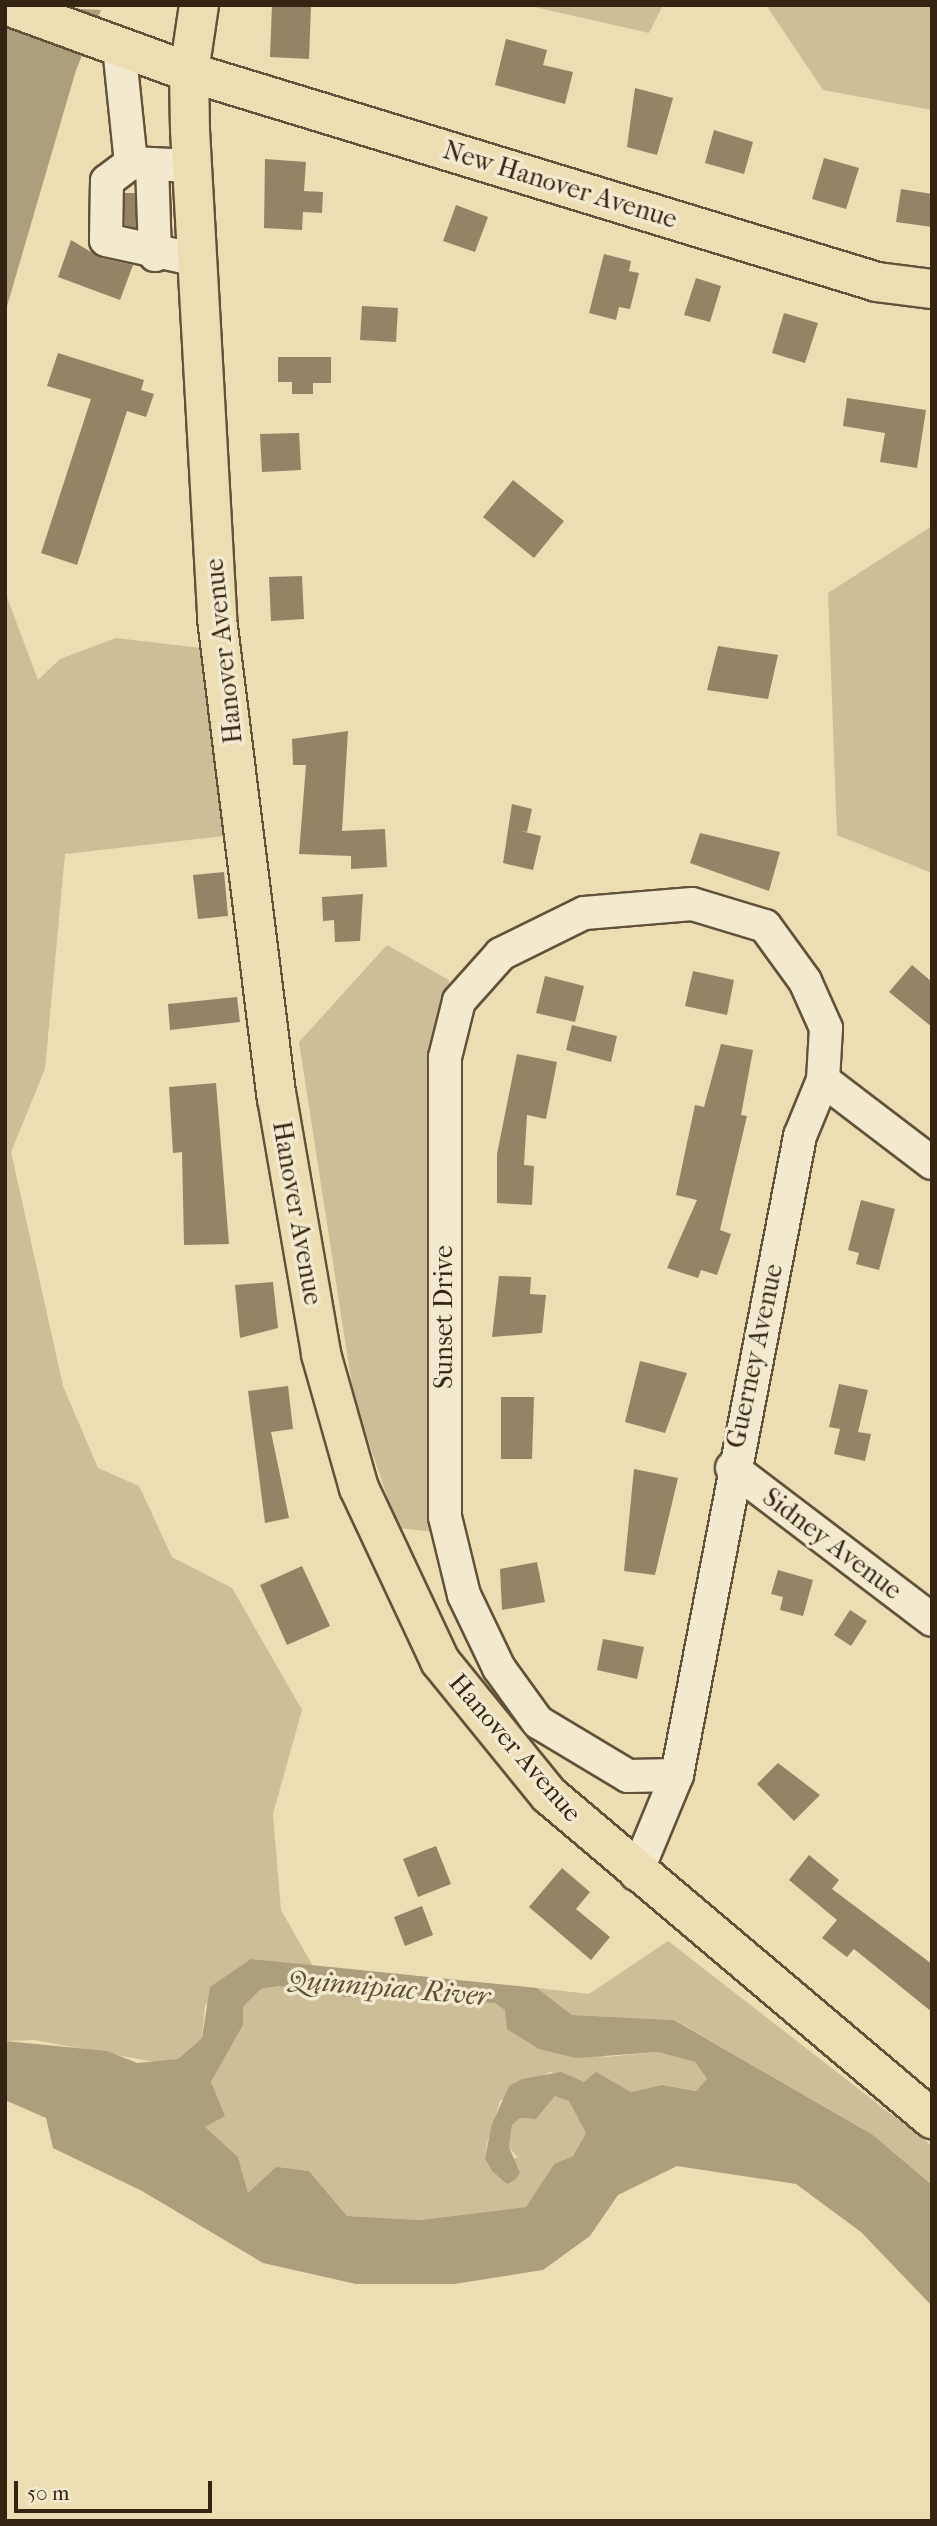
<!DOCTYPE html>
<html>
<head>
<meta charset="utf-8">
<style>
	body { margin:0 }
	#map { position:relative; width:937px; height:2526px; overflow:hidden; background:#ecddb3; font-family:"IM FELL French Canon",serif }
	div>[style] { position:absolute }
	.green>* { inset:0; background:#cdbe97 }
	.water>* { inset:0; background:#ad9e7c }
	.building>* { inset:0; background:#948465 }
	.roads { filter:drop-shadow(2px 0 #62523a) drop-shadow(-2px 0 #62523a) drop-shadow(0 2px #62523a) drop-shadow(0 -2px #62523a) }
	.minor>* { height:32px; margin:-16px; padding:0 16px; transform-origin:16px; border-radius:16px; background:#f3e9ce }
	.major>* { height:38px; margin:-19px; padding:0 19px; transform-origin:19px; border-radius:19px; background:#ecddb3 }
	span { translate:-50% -50%; white-space:nowrap; text-align:center; line-height:1.15; -webkit-text-stroke:7px #f3e9ce; paint-order:stroke }
	.street-label { font-size:26px; color:#342411 }
	.water-label { font-size:28px; color:#5e4f36; font-style:italic }
	.frame { position:absolute; inset:0; border:7px solid #342411; pointer-events:none }
	.scale { position:absolute; left:14px; top:2481px; width:198px; height:32px; box-sizing:border-box; border:4px solid #342411; border-top:0; padding-left:9px; font-size:21px; line-height:24px; white-space:nowrap; color:#342411; -webkit-text-stroke:5px #f3e9ce; paint-order:stroke }
</style>
</head>
<body>
<div id="map">
	<div class="green">
		<i style="clip-path:polygon(526px 5px,663px 5px,649px 33px)"></i>
		<i style="clip-path:polygon(766px 5px,932px 5px,932px 110px,823px 90px)"></i>
		<i style="clip-path:polygon(932px 526px,932px 873px,837px 835px,828px 593px)"></i>
		<i style="clip-path:polygon(5px 592px,38px 680px,60px 659px,116px 638px,201px 648px,224px 836px,65px 854px,45px 1069px,11px 1152px,63px 1386px,98px 1468px,139px 1486px,172px 1557px,232px 1588px,302px 1710px,273px 1814px,281px 1910px,313px 1966px,251px 1959px,205px 2006px,202px 2038px,178px 2059px,155px 2062px,34px 2040px,5px 2041px)"></i>
		<i style="clip-path:polygon(387px 945px,449px 980px,434px 1532px,398px 1528px,354px 1399px,299px 1042px)"></i>
		<i style="clip-path:polygon(668px 1941px,932px 2146px,932px 2185px,873px 2135px,675px 2020px,572px 2015px,537px 1988px,589px 1994px)"></i>
		<i style="clip-path:polygon(278px 1986px,344px 1997px,495px 2003px,606px 2057px,658px 2052px,695px 2062px,707px 2079px,697px 2091px,662px 2085px,631px 2092px,596px 2073px,584px 2082px,550px 2072px,500px 2101px,487px 2144px,485px 2158px,518px 2158px,509px 2147px,512px 2125px,520px 2118px,536px 2119px,555px 2096px,564px 2095px,583px 2118px,586px 2133px,573px 2156px,554px 2164px,526px 2207px,420px 2220px,347px 2216px,309px 2171px,292px 2169px,248px 2193px,238px 2157px,204px 2127px,224px 2116px,211px 2082px,243px 2025px,243px 2007px,261px 1989px)"></i>
	</div>
	<div class="water">
		<i style="clip-path:polygon(5px 5px,101px 10px,76px 70px,5px 313px)"></i>
		<i style="clip-path:polygon(evenodd,251px 1959px,537px 1988px,572px 2015px,674px 2020px,873px 2135px,932px 2185px,932px 2306px,861px 2232px,796px 2184px,677px 2166px,618px 2195px,590px 2236px,543px 2270px,454px 2284px,356px 2284px,263px 2263px,142px 2191px,53px 2148px,46px 2118px,5px 2100px,5px 2041px,107px 2051px,137px 2063px,178px 2059px,202px 2038px,210px 1987px,251px 1959px,278px 1986px,344px 1997px,495px 2003px,505px 2010px,507px 2029px,539px 2049px,576px 2058px,658px 2052px,695px 2062px,707px 2079px,696px 2091px,662px 2085px,631px 2092px,596px 2072px,584px 2082px,561px 2072px,522px 2079px,509px 2086px,492px 2124px,485px 2158px,492px 2171px,507px 2184px,515px 2180px,520px 2173px,509px 2147px,512px 2125px,520px 2118px,536px 2119px,555px 2096px,569px 2101px,586px 2133px,573px 2156px,554px 2164px,526px 2207px,420px 2220px,347px 2216px,309px 2171px,276px 2167px,248px 2193px,238px 2157px,205px 2127px,225px 2116px,211px 2082px,243px 2025px,243px 2007px,261px 1989px,278px 1986px)"></i>
	</div>
	<div class="building">
		<i style="clip-path:polygon(272px 5px,311px 5px,309px 59px,270px 57px)"></i>
		<i style="clip-path:polygon(506px 39px,547px 50px,543px 65px,573px 72px,565px 104px,495px 85px)"></i>
		<i style="clip-path:polygon(635px 88px,673px 98px,657px 155px,627px 147px)"></i>
		<i style="clip-path:polygon(714px 130px,753px 142px,744px 174px,705px 163px)"></i>
		<i style="clip-path:polygon(824px 158px,859px 168px,846px 209px,812px 199px)"></i>
		<i style="clip-path:polygon(265px 159px,306px 162px,304px 191px,323px 192px,322px 213px,303px 212px,302px 230px,264px 228px)"></i>
		<i style="clip-path:polygon(901px 189px,932px 194px,932px 227px,896px 222px)"></i>
		<i style="clip-path:polygon(125px 193px,135px 193px,136px 228px,125px 225px)"></i>
		<i style="clip-path:polygon(456px 205px,488px 217px,475px 252px,443px 241px)"></i>
		<i style="clip-path:polygon(71px 240px,101px 258px,133px 265px,120px 300px,58px 277px)"></i>
		<i style="clip-path:polygon(604px 254px,631px 261px,629px 271px,639px 273px,630px 309px,619px 307px,616px 320px,589px 313px)"></i>
		<i style="clip-path:polygon(696px 278px,721px 286px,710px 322px,684px 315px)"></i>
		<i style="clip-path:polygon(362px 306px,398px 308px,396px 342px,360px 340px)"></i>
		<i style="clip-path:polygon(784px 313px,818px 323px,805px 363px,772px 353px)"></i>
		<i style="clip-path:polygon(58px 353px,144px 380px,141px 390px,154px 394px,146px 417px,127px 411px,77px 565px,41px 553px,91px 399px,47px 386px)"></i>
		<i style="clip-path:polygon(278px 357px,331px 357px,331px 383px,313px 383px,313px 394px,292px 394px,292px 382px,278px 382px)"></i>
		<i style="clip-path:polygon(847px 398px,926px 410px,917px 468px,880px 462px,885px 433px,843px 426px)"></i>
		<i style="clip-path:polygon(299px 433px,301px 470px,262px 472px,260px 434px)"></i>
		<i style="clip-path:polygon(513px 480px,564px 521px,534px 558px,483px 517px)"></i>
		<i style="clip-path:polygon(302px 576px,304px 619px,271px 621px,269px 577px)"></i>
		<i style="clip-path:polygon(718px 646px,778px 655px,768px 699px,707px 690px)"></i>
		<i style="clip-path:polygon(348px 731px,342px 831px,385px 829px,387px 867px,351px 869px,351px 856px,299px 854px,306px 765px,293px 765px,292px 739px)"></i>
		<i style="clip-path:polygon(512px 804px,532px 809px,527px 832px,517px 830px,541px 836px,533px 870px,503px 863px)"></i>
		<i style="clip-path:polygon(700px 833px,780px 852px,769px 891px,690px 863px)"></i>
		<i style="clip-path:polygon(224px 872px,228px 916px,198px 919px,193px 875px)"></i>
		<i style="clip-path:polygon(363px 894px,360px 941px,335px 942px,334px 920px,323px 921px,322px 897px)"></i>
		<i style="clip-path:polygon(912px 965px,932px 982px,932px 1027px,889px 992px)"></i>
		<i style="clip-path:polygon(693px 971px,734px 980px,727px 1015px,685px 1006px)"></i>
		<i style="clip-path:polygon(545px 976px,584px 986px,575px 1022px,536px 1013px)"></i>
		<i style="clip-path:polygon(237px 997px,240px 1022px,170px 1030px,168px 1004px)"></i>
		<i style="clip-path:polygon(572px 1025px,617px 1036px,611px 1062px,566px 1050px)"></i>
		<i style="clip-path:polygon(721px 1044px,753px 1050px,741px 1115px,747px 1116px,720px 1230px,731px 1234px,717px 1275px,701px 1270px,698px 1278px,667px 1268px,697px 1200px,676px 1195px,695px 1105px,704px 1107px)"></i>
		<i style="clip-path:polygon(517px 1054px,557px 1062px,546px 1119px,527px 1115px,524px 1165px,534px 1166px,532px 1205px,497px 1203px,497px 1154px)"></i>
		<i style="clip-path:polygon(216px 1083px,229px 1244px,184px 1245px,182px 1152px,173px 1153px,169px 1087px)"></i>
		<i style="clip-path:polygon(861px 1200px,895px 1209px,879px 1270px,856px 1264px,859px 1253px,848px 1250px)"></i>
		<i style="clip-path:polygon(499px 1276px,531px 1277px,530px 1294px,546px 1295px,542px 1333px,492px 1337px)"></i>
		<i style="clip-path:polygon(273px 1282px,278px 1328px,240px 1338px,235px 1285px)"></i>
		<i style="clip-path:polygon(640px 1361px,687px 1373px,665px 1433px,625px 1422px)"></i>
		<i style="clip-path:polygon(839px 1384px,868px 1390px,858px 1432px,871px 1434px,865px 1461px,834px 1454px,840px 1429px,829px 1427px)"></i>
		<i style="clip-path:polygon(288px 1386px,293px 1429px,271px 1432px,289px 1518px,265px 1523px,248px 1391px)"></i>
		<i style="clip-path:polygon(501px 1397px,534px 1397px,532px 1459px,501px 1459px)"></i>
		<i style="clip-path:polygon(634px 1469px,678px 1478px,655px 1575px,624px 1571px)"></i>
		<i style="clip-path:polygon(537px 1562px,545px 1602px,502px 1610px,500px 1569px)"></i>
		<i style="clip-path:polygon(302px 1566px,330px 1626px,287px 1645px,260px 1585px)"></i>
		<i style="clip-path:polygon(778px 1570px,813px 1580px,803px 1616px,780px 1610px,783px 1597px,771px 1594px)"></i>
		<i style="clip-path:polygon(850px 1610px,867px 1621px,851px 1646px,834px 1635px)"></i>
		<i style="clip-path:polygon(603px 1639px,644px 1647px,637px 1679px,597px 1670px)"></i>
		<i style="clip-path:polygon(778px 1763px,820px 1795px,794px 1821px,757px 1784px)"></i>
		<i style="clip-path:polygon(436px 1846px,451px 1884px,418px 1897px,403px 1859px)"></i>
		<i style="clip-path:polygon(809px 1855px,839px 1880px,832px 1889px,932px 1964px,932px 2012px,854px 1949px,847px 1957px,822px 1938px,837px 1920px,789px 1880px)"></i>
		<i style="clip-path:polygon(562px 1868px,590px 1892px,576px 1909px,610px 1937px,591px 1960px,529px 1907px)"></i>
		<i style="clip-path:polygon(422px 1906px,433px 1935px,405px 1946px,394px 1917px)"></i>
	</div>
	<div class="roads">
		<div class="minor">
			<i style="left:119px;top:47px;width:117px;rotate:84.1deg"></i>
			<i style="left:131px;top:163px;width:61px;rotate:2.8deg"></i>
			<i style="left:131px;top:163px;width:30px;rotate:143deg"></i>
			<i style="left:107px;top:181px;width:59px;rotate:91deg"></i>
			<i style="left:106px;top:240px;width:93px;rotate:12.4deg"></i>
			<i style="left:152px;top:164px;width:91px;rotate:88.1deg"></i>
			<i style="left:823px;top:1080px;width:137px;rotate:37.3deg"></i>
			<i style="left:732px;top:1468px;width:251px;rotate:37.2deg"></i>
			<i style="left:636px;top:1874px;width:107px;rotate:-67.5deg"></i>
			<i style="left:677px;top:1775px;width:651px;rotate:-79.1deg"></i>
			<i style="left:800px;top:1136px;width:61px;rotate:-67.7deg"></i>
			<i style="left:823px;top:1080px;width:52px;rotate:-86.7deg"></i>
			<i style="left:826px;top:1028px;width:51px;rotate:-114.1deg"></i>
			<i style="left:805px;top:981px;width:68px;rotate:-126deg"></i>
			<i style="left:765px;top:926px;width:76px;rotate:-163.2deg"></i>
			<i style="left:692px;top:904px;width:108px;rotate:175.2deg"></i>
			<i style="left:584px;top:913px;width:93px;rotate:153.7deg"></i>
			<i style="left:501px;top:954px;width:63px;rotate:131.8deg"></i>
			<i style="left:459px;top:1001px;width:58px;rotate:104deg"></i>
			<i style="left:445px;top:1057px;width:460px;rotate:90deg"></i>
			<i style="left:445px;top:1517px;width:80px;rotate:76.3deg"></i>
			<i style="left:464px;top:1595px;width:81px;rotate:64.4deg"></i>
			<i style="left:499px;top:1668px;width:67px;rotate:54.2deg"></i>
			<i style="left:538px;top:1722px;width:105px;rotate:31deg"></i>
			<i style="left:628px;top:1776px;width:49px;rotate:-1.2deg"></i>
		</div>
		<div class="major">
			<i style="left:5px;top:5px;width:196px;rotate:20deg"></i>
			<i style="left:189px;top:72px;width:719px;rotate:16.97deg"></i>
			<i style="left:877px;top:282px;width:55px;rotate:7.3deg"></i>
			<i style="left:199px;top:5px;width:68px;rotate:98.5deg"></i>
			<i style="left:189px;top:72px;width:58px;rotate:89deg"></i>
			<i style="left:190px;top:130px;width:490px;rotate:86.8deg"></i>
			<i style="left:217px;top:619px;width:483px;rotate:82.9deg"></i>
			<i style="left:277px;top:1098px;width:260px;rotate:80.2deg"></i>
			<i style="left:321px;top:1354px;width:139px;rotate:74.2deg"></i>
			<i style="left:359px;top:1488px;width:191px;rotate:64.9deg"></i>
			<i style="left:440px;top:1661px;width:173px;rotate:50.9deg"></i>
			<i style="left:549px;top:1795px;width:502px;rotate:40.23deg"></i>
		</div>
	</div>
	<div class="street-label">
		<span style="left:560px;top:185px;rotate:17deg">New Hanover Avenue</span>
		<span style="left:224px;top:651px;rotate:-96deg">Hanover Avenue</span>
		<span style="left:297px;top:1213px;rotate:80deg">Hanover Avenue</span>
		<span style="left:444px;top:1317px;rotate:-90deg">Sunset Drive</span>
		<span style="left:755px;top:1356px;rotate:-78deg">Guerney Avenue</span>
		<span style="left:832px;top:1544px;rotate:37deg">Sidney Avenue</span>
		<span style="left:515px;top:1748px;rotate:49deg">Hanover Avenue</span>
	</div>
	<div class="water-label">
		<span style="left:389px;top:1988px;rotate:5deg">Quinnipiac River</span>
	</div>
	<div class="frame"></div>
	<div class="scale">50 m</div>
</div>
</body>
</html>
